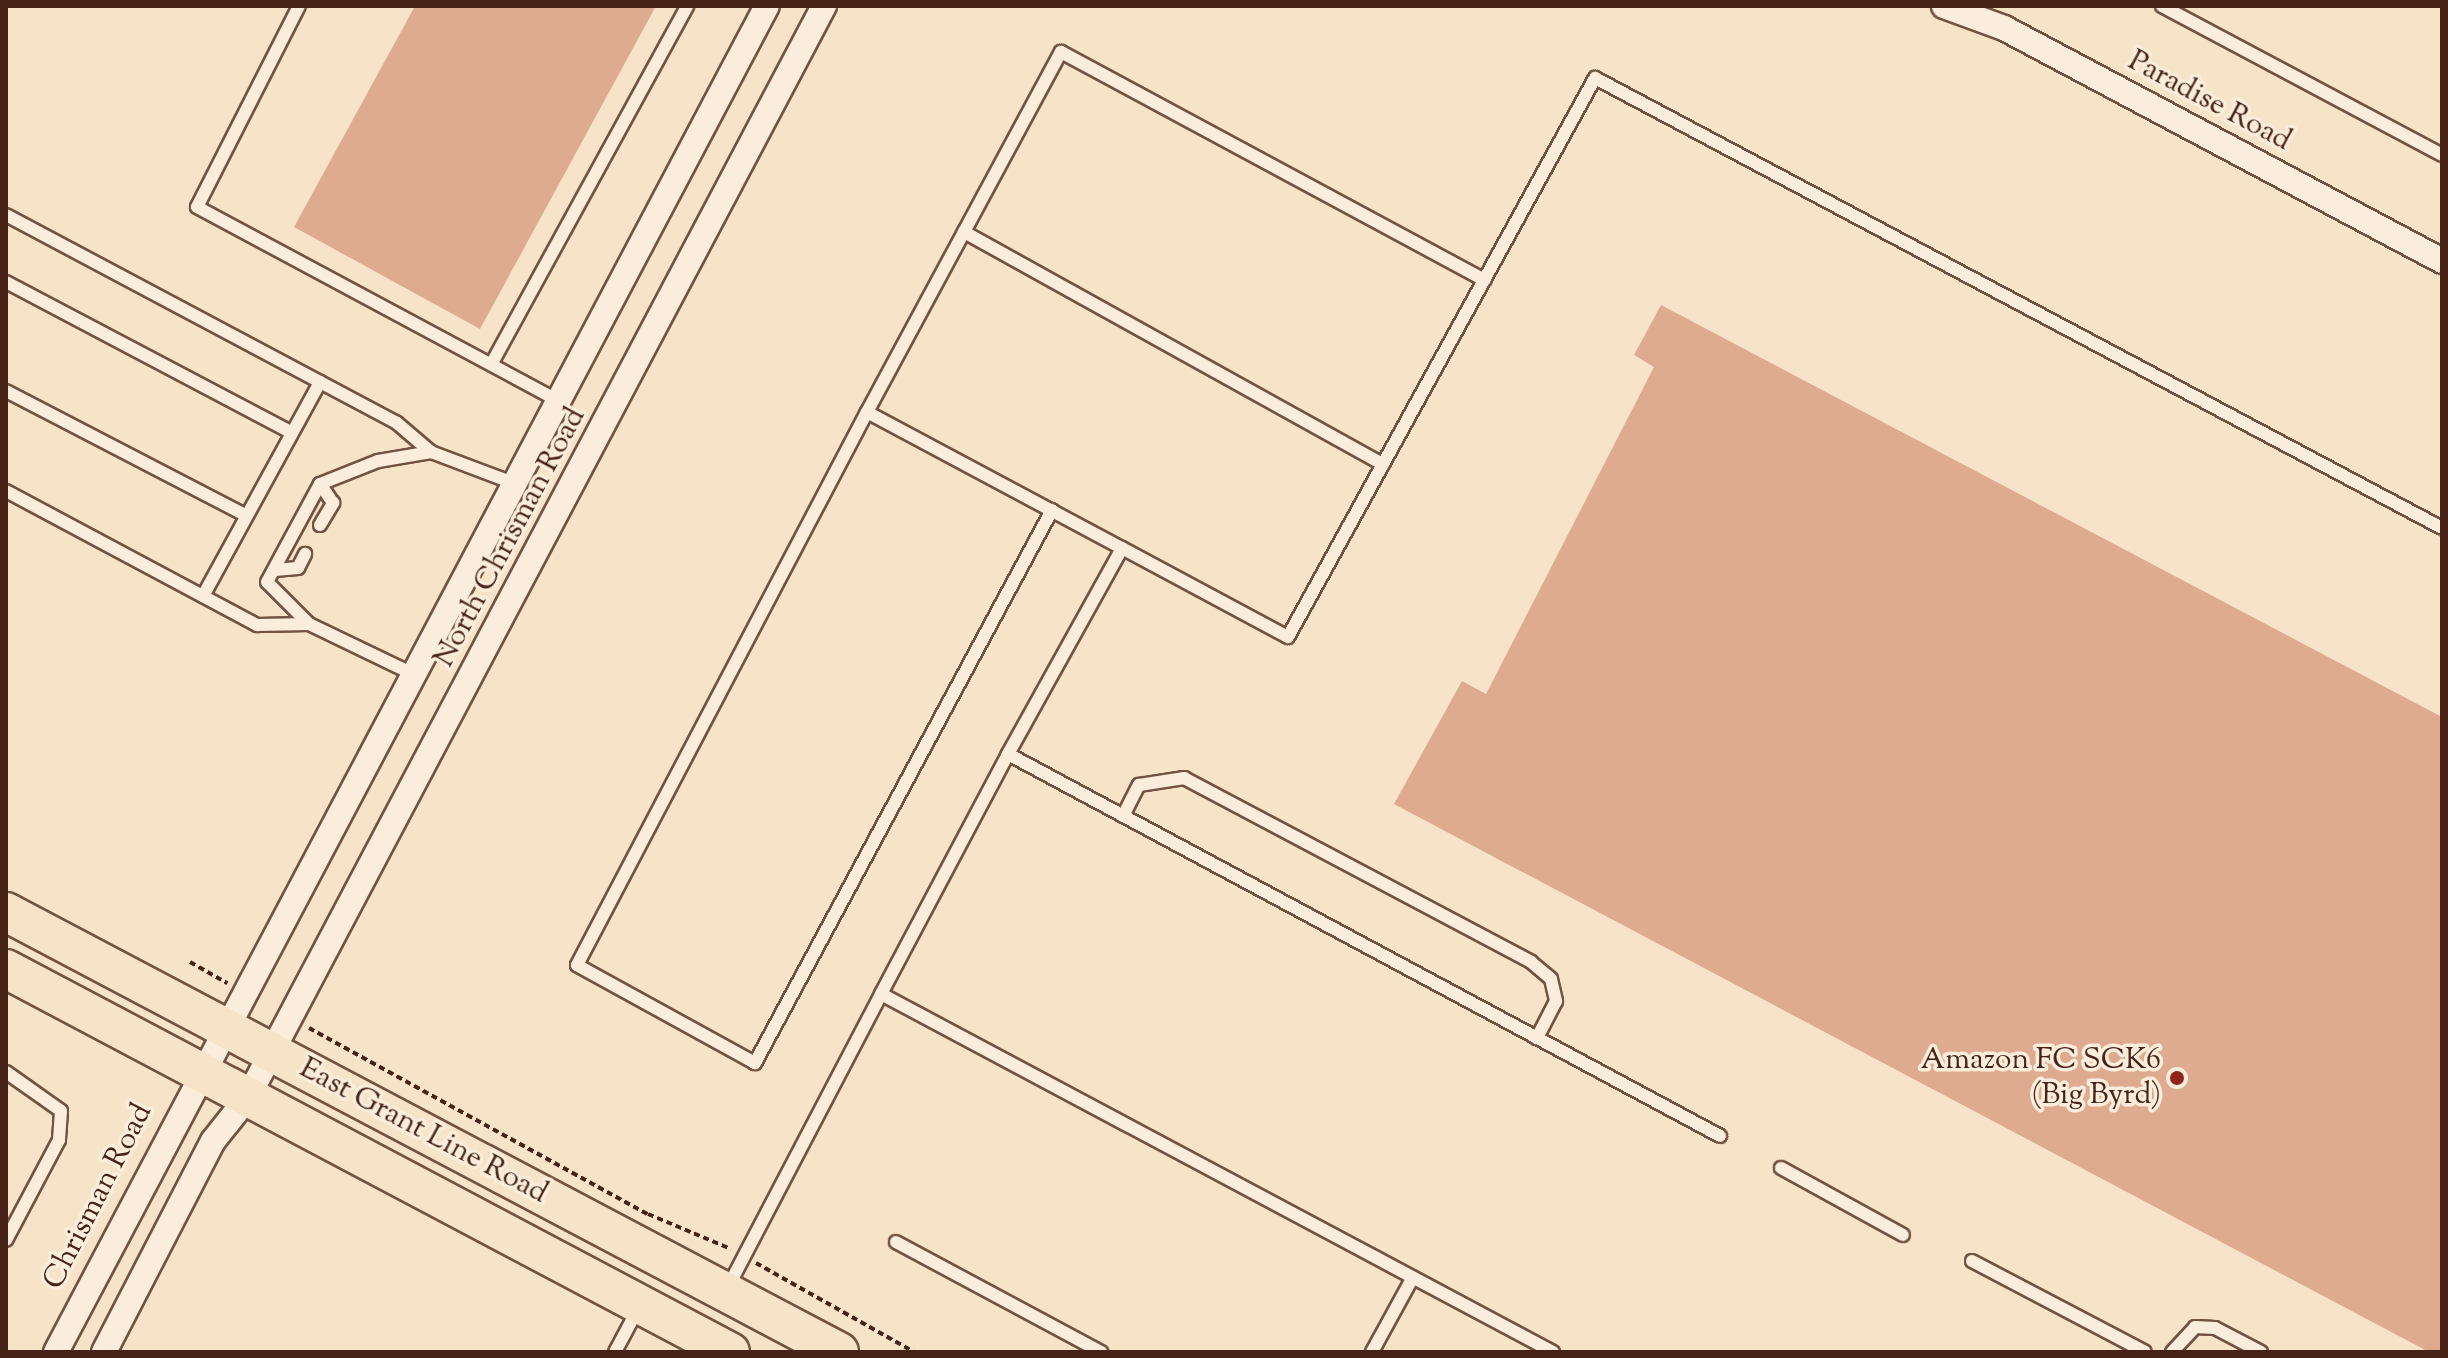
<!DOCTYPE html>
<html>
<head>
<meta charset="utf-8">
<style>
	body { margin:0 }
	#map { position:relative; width:2448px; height:1358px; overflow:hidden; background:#f7e3c7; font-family:"Sorts Mill Goudy",serif }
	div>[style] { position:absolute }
	.building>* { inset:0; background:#dfab90 }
	.path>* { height:4px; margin-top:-2px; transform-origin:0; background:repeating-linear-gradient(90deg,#462316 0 6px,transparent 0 10px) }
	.roads { filter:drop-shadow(2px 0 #725342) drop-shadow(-2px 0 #725342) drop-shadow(0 2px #725342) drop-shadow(0 -2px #725342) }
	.service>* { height:12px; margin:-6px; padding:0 6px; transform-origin:6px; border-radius:6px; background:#faeddb }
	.minor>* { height:24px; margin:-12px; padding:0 12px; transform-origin:12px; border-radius:12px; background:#faeddb }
	.primary>* { height:38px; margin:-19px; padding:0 19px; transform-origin:19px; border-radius:19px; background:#f7e3c7 }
	.dots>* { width:22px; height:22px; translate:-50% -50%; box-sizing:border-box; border:4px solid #faeddb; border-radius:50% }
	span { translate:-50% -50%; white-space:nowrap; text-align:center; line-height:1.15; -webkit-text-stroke:7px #faeddb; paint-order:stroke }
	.street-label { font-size:30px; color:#462316 }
	.poi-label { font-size:30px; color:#462316 }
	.right { translate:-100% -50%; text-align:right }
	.frame { position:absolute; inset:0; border:8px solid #462316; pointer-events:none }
</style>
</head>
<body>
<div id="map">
	<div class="building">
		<i style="clip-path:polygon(415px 6px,656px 6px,480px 329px,294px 227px)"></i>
		<i style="clip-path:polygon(1661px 305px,2442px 717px,2442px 1352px,2429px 1352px,1394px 804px,1462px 681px,1486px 694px,1654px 367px,1634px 355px)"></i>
	</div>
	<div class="path">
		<i style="left:190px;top:962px;width:43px;rotate:29.6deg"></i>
		<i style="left:309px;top:1028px;width:387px;rotate:28.8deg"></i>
		<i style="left:648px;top:1214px;width:90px;rotate:22.9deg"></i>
		<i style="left:756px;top:1263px;width:181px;rotate:29.4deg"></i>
	</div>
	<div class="roads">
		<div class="service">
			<i style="left:299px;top:6px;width:225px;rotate:116.9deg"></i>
			<i style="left:197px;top:207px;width:412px;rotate:28.2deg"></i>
			<i style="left:2162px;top:6px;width:317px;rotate:28deg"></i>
			<i style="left:6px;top:215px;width:443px;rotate:28deg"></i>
			<i style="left:397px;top:423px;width:45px;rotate:40.5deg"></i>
			<i style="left:964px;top:232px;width:479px;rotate:29deg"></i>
			<i style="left:6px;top:282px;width:323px;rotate:27.8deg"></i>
			<i style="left:493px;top:361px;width:405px;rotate:-61.3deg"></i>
			<i style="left:6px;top:391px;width:271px;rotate:27.4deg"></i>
			<i style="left:867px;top:412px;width:409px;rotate:-61.7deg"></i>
			<i style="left:1061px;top:52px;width:481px;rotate:28.3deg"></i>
			<i style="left:6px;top:491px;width:285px;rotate:28.1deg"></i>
			<i style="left:257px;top:625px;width:52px;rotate:-1.1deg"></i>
			<i style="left:1052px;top:510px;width:628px;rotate:118.24deg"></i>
			<i style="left:755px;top:1063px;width:203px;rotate:-151.2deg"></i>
			<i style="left:577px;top:965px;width:624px;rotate:-62.33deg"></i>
			<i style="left:867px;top:412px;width:289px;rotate:28.1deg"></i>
			<i style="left:320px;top:525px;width:26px;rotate:-59deg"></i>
			<i style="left:333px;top:503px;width:23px;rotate:-124deg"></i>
			<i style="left:275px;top:570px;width:23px;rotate:-5deg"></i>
			<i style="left:298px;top:568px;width:16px;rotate:-63deg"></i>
			<i style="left:203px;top:596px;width:244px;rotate:-61.3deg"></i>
			<i style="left:413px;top:674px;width:115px;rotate:-154.3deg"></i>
			<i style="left:309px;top:624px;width:59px;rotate:-135deg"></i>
			<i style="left:267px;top:582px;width:111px;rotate:-61.6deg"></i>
			<i style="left:320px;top:484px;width:62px;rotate:-21.6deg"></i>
			<i style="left:378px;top:461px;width:54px;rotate:-9.6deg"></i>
			<i style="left:431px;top:452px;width:91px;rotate:20.6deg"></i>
			<i style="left:1008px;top:754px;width:235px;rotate:-61deg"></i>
			<i style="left:1122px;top:548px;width:188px;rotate:28.2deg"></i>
			<i style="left:1288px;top:637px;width:638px;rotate:-61.22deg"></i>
			<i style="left:1595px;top:78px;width:959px;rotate:27.98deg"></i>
			<i style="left:1123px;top:816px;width:35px;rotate:-63deg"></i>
			<i style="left:1139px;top:785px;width:46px;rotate:-8.8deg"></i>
			<i style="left:1184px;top:778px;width:393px;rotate:27.9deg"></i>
			<i style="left:1531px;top:962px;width:26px;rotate:40deg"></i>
			<i style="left:1551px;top:979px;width:23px;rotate:77deg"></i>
			<i style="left:1556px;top:1001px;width:42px;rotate:117.2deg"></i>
			<i style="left:6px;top:1072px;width:67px;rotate:35.3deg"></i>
			<i style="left:61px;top:1111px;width:29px;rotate:94deg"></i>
			<i style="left:59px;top:1140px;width:113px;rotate:117.9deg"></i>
			<i style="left:1781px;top:1168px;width:139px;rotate:28.8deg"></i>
			<i style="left:896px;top:1242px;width:233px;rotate:28.2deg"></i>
			<i style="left:1972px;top:1261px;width:195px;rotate:27.7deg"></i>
			<i style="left:727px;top:1289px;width:333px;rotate:-62.4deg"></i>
			<i style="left:615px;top:1352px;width:49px;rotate:-61.9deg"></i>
			<i style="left:1372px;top:1352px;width:85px;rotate:-61.3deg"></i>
			<i style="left:1553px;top:1352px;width:761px;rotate:-151.95deg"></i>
			<i style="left:881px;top:994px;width:272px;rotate:-62.1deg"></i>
			<i style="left:1008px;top:754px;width:808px;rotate:28.21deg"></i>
			<i style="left:2172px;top:1352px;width:34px;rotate:-47deg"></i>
			<i style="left:2195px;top:1327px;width:20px;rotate:3deg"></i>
			<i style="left:2215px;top:1328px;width:52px;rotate:27.6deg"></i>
		</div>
		<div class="minor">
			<i style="left:1944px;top:6px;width:64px;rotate:20.1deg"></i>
			<i style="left:2004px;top:28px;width:496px;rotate:28deg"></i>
			<i style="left:56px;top:1352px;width:1522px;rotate:-62.16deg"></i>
			<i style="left:104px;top:1352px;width:237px;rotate:-62.7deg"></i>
			<i style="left:213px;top:1141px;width:56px;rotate:-51.5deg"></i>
			<i style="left:248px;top:1097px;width:1234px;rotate:-62.17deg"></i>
		</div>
		<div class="primary">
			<i style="left:6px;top:912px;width:942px;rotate:27.84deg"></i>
			<i style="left:6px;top:969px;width:819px;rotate:27.88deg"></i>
		</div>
	</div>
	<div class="dots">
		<i style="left:2177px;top:1078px;background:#8f2418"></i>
	</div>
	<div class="street-label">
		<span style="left:2209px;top:102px;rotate:28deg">Paradise Road</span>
		<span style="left:511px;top:538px;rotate:-62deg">North Chrisman Road</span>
		<span style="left:423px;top:1132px;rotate:28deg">East Grant Line Road</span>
		<span style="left:99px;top:1197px;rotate:-63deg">Chrisman Road</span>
	</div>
	<div class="poi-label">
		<span class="right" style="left:2161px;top:1078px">Amazon FC SCK6<br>(Big Byrd)</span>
	</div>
	<div class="frame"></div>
</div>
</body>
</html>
